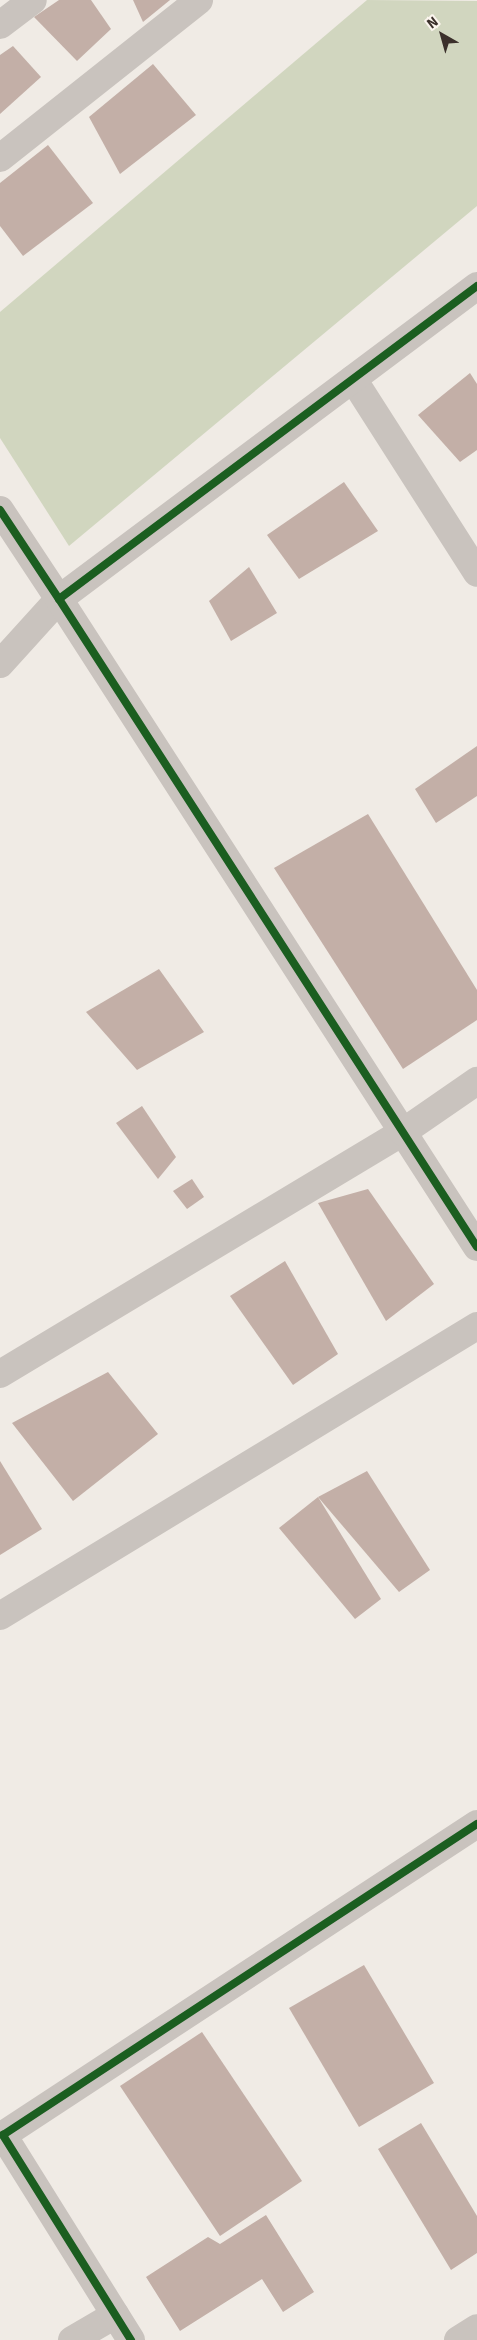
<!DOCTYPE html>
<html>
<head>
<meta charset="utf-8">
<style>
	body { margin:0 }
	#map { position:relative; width:477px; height:2340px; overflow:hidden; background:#f0ebe5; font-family:Signika,sans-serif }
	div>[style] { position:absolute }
	.green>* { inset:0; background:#d1d6bf }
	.building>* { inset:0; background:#c3afa7 }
	.minor>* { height:28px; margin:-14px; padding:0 14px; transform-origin:14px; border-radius:14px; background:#c9c3be }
	.cycleway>* { height:8px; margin:-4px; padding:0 4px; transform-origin:4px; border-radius:4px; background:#1b5e20 }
	span { translate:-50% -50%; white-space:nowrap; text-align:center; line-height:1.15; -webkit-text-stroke:4px #fbf5ee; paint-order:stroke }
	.north { position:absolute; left:417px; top:10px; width:50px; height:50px; -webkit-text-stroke:4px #fbf5ee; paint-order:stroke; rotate:322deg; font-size:14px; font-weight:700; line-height:20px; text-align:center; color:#3b302b }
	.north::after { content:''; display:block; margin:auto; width:18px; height:22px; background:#3b302b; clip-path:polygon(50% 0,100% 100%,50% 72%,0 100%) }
</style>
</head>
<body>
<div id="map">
	<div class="green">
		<i style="clip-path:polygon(367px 0,477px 1px,477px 206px,69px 546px,0 438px,0 312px)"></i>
	</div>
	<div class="building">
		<i style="clip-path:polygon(59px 0,91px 0,111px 29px,77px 61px,34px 17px)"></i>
		<i style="clip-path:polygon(133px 0,170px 0,143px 22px)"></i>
		<i style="clip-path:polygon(13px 46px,41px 77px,0 114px,0 55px)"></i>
		<i style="clip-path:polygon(153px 64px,196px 115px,120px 174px,89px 117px)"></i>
		<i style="clip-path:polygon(48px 145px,93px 203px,23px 256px,0 226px,0 183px)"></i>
		<i style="clip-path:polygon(470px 373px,477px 384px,477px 450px,460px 462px,418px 415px)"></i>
		<i style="clip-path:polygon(344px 482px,378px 531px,299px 579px,267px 535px)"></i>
		<i style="clip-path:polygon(249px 567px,277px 613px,231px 641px,209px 601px)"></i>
		<i style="clip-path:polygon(477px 746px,477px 796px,436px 823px,415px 789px)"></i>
		<i style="clip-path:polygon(368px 814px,477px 990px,477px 1020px,403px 1069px,274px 868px)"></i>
		<i style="clip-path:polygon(159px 969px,204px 1032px,137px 1070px,86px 1012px)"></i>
		<i style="clip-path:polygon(142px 1106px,176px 1157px,158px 1179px,116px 1123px)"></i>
		<i style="clip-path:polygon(192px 1179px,204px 1197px,187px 1209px,173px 1191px)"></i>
		<i style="clip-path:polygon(368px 1189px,434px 1284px,386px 1321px,318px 1203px)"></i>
		<i style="clip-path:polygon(285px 1261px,338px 1354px,293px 1385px,230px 1296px)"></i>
		<i style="clip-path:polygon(108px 1372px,158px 1434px,73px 1501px,12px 1423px)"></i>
		<i style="clip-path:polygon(0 1461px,42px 1529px,0 1555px)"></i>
		<i style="clip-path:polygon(367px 1471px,430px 1570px,399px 1592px,318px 1497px)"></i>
		<i style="clip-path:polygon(318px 1497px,381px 1599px,355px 1619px,279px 1528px)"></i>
		<i style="clip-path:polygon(364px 1965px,434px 2083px,359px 2127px,289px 2008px)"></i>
		<i style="clip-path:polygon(202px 2032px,302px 2181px,220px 2236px,120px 2086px)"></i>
		<i style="clip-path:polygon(421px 2123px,477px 2216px,477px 2253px,451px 2270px,378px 2149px)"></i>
		<i style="clip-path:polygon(266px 2215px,314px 2292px,283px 2312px,262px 2279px,180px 2331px,146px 2277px,208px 2237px,220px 2244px)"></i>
	</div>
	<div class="minor">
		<i style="left:0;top:25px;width:41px;rotate:-37.1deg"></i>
		<i style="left:0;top:158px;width:254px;rotate:-38.4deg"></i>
		<i style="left:353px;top:379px;width:230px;rotate:57.4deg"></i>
		<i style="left:0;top:510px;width:107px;rotate:56.5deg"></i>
		<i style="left:59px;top:599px;width:522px;rotate:-36.83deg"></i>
		<i style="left:0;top:664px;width:88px;rotate:-47.8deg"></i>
		<i style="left:59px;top:599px;width:771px;rotate:57.18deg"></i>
		<i style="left:0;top:1374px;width:470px;rotate:-31deg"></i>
		<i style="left:403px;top:1132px;width:90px;rotate:-34.6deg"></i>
		<i style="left:0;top:1616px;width:558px;rotate:-31.3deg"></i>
		<i style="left:72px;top:2340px;width:50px;rotate:-30.2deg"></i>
		<i style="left:131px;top:2340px;width:242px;rotate:-122deg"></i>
		<i style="left:3px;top:2135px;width:567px;rotate:-33.27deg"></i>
		<i style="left:458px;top:2340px;width:22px;rotate:-32deg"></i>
	</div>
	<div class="cycleway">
		<i style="left:0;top:510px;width:107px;rotate:56.5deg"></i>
		<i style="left:59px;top:599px;width:522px;rotate:-36.83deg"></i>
		<i style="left:59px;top:599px;width:771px;rotate:57.18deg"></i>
		<i style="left:131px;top:2340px;width:242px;rotate:-122deg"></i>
		<i style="left:3px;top:2135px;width:567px;rotate:-33.27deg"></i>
	</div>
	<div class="north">N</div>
</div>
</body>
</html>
